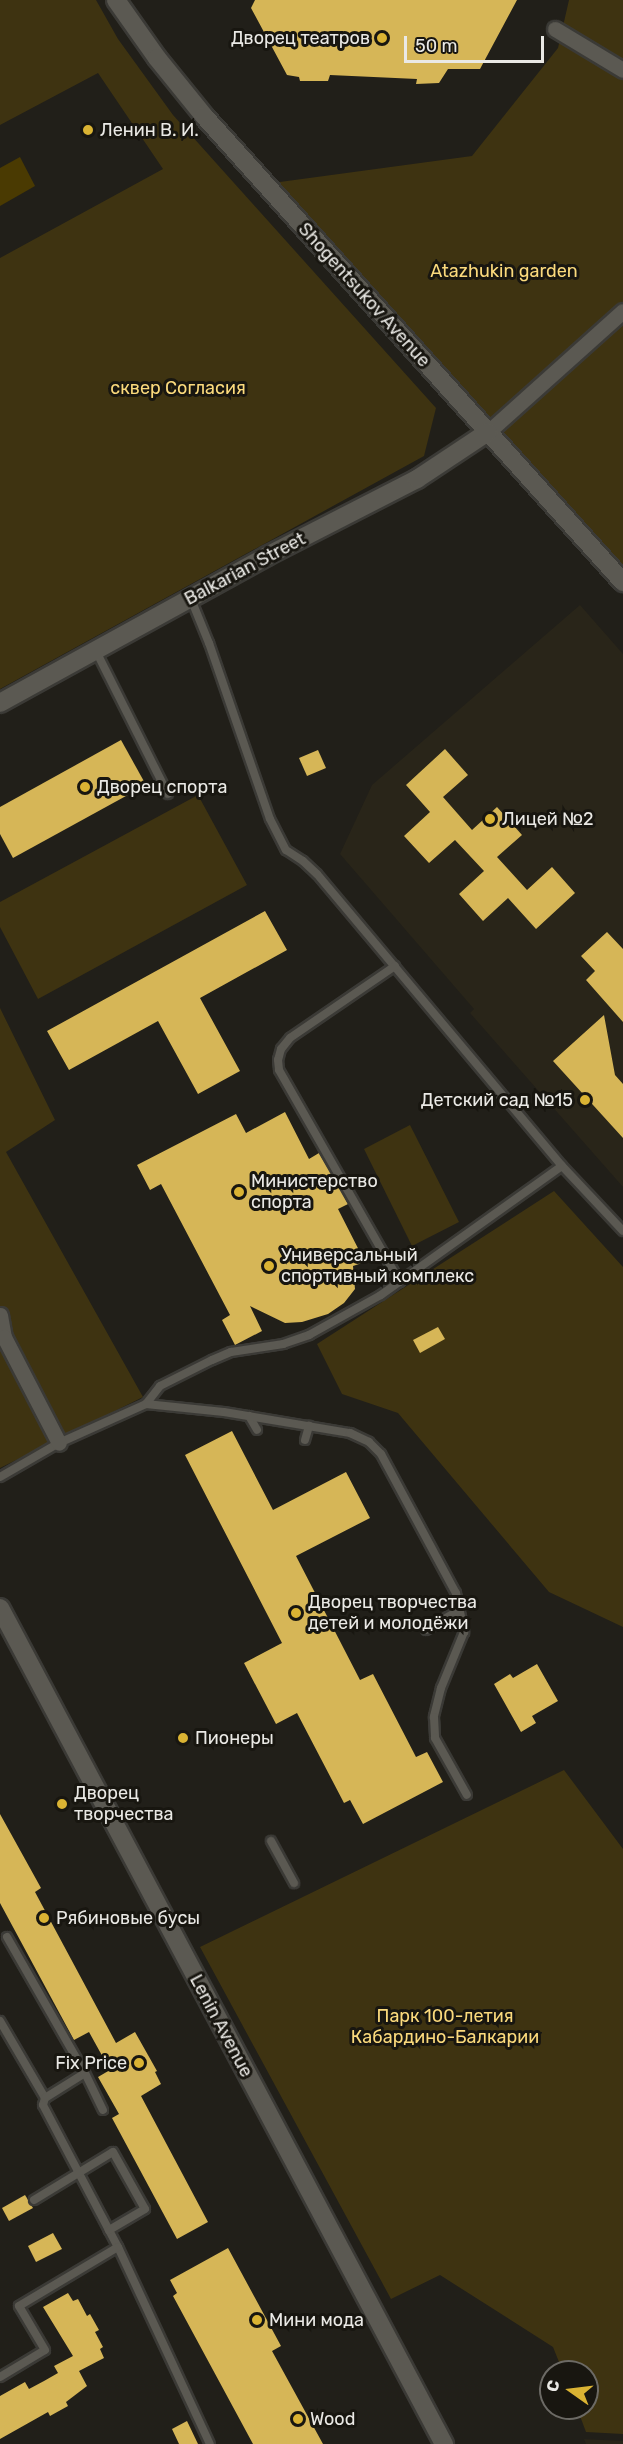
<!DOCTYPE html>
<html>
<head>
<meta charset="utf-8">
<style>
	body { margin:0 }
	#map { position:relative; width:623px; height:2444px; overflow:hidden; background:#211f19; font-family:Rubik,sans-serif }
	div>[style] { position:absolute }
	.built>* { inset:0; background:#292519 }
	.green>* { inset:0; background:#3e3311 }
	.water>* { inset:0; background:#4a3a02 }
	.building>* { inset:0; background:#d6b657 }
	.roads { filter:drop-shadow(2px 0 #3b3a36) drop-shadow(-2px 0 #3b3a36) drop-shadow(0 2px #3b3a36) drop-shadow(0 -2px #3b3a36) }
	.lane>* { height:8px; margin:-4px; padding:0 4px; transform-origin:4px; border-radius:4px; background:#5b5952 }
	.street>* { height:15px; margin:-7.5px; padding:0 7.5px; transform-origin:7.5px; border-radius:7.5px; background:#5b5952 }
	.secondary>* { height:18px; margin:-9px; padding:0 9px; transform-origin:9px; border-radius:9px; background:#5b5952 }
	.dots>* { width:16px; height:16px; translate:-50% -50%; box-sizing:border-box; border:3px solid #181610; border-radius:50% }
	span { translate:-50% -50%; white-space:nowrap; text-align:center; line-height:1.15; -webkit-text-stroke:6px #181610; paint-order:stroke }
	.poi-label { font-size:18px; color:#eae9e5 }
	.right { translate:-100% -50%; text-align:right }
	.left { translate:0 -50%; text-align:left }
	.park-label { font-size:18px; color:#fbda7c }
	.street-label { font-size:18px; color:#eae9e5 }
	.north { position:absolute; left:539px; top:2360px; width:60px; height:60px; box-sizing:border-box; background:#181610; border:2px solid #6c6a65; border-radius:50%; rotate:284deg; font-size:16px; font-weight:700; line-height:24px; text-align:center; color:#eae9e5 }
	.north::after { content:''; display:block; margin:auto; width:21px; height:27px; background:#dab333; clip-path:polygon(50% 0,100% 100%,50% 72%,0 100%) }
	.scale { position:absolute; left:404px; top:36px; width:140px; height:27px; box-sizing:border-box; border:3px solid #eae9e5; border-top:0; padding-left:8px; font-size:18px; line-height:21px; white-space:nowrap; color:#eae9e5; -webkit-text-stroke:4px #181610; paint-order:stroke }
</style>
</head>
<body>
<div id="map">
	<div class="built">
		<i style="clip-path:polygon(580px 605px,623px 654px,623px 1187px,470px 1013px,474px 1009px,340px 854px,372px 785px)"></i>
		<i style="clip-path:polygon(584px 2439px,623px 2441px,623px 2444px,586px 2444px)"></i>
	</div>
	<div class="green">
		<i style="clip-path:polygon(0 0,96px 0,118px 39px,173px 115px,436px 408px,424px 456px,0 689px,0 258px,163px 169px,98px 73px,0 125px)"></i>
		<i style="clip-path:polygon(569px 0,623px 0,623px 582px,265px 184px,472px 156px,558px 48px)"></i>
		<i style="clip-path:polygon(198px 795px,247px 885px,38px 999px,0 927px,0 902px)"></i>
		<i style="clip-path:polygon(0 1008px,55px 1120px,6px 1152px,143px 1397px,0 1468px)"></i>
		<i style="clip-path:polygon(410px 1125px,459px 1222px,412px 1246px,364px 1149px)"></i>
		<i style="clip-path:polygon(554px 1191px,623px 1267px,623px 1627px,549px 1592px,398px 1413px,342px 1394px,317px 1344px)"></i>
		<i style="clip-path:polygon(564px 1770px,623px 1849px,623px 2434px,586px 2432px,577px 2408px,587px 2408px,587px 2372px,563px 2372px,553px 2347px,440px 2275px,391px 2299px,200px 1947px)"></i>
	</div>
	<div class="water">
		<i style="clip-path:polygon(20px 157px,35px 186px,0 206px,0 168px)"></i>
	</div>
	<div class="building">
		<i style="clip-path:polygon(255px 0,517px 0,480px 69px,448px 69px,439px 83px,416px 84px,417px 79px,330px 75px,328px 81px,300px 81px,299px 77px,287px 75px,251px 8px)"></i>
		<i style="clip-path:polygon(121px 740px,146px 785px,13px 858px,0 834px,0 807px)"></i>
		<i style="clip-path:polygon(445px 749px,468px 775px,443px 797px,472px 830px,497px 807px,522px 835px,497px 857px,527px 890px,552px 867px,575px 893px,536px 929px,508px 898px,483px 921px,459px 894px,484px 871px,455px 840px,429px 863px,404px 836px,430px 812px,406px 785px)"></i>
		<i style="clip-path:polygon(318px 750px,326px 768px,307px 776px,299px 758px)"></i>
		<i style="clip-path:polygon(265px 911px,287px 950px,200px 998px,240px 1071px,198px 1094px,158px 1021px,69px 1070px,47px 1031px)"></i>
		<i style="clip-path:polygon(607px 932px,623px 949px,623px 1022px,586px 980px,595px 971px,581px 956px)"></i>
		<i style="clip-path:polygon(604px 1015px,615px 1075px,623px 1084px,623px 1138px,553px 1061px)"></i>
		<i style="clip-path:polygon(285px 1112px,309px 1159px,319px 1153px,339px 1187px,348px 1204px,338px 1209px,365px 1262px,353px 1266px,355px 1289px,344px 1303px,328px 1314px,302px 1322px,285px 1323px,250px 1306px,262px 1331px,235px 1345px,222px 1320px,230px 1315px,161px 1184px,150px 1190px,137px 1165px,236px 1114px,246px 1133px)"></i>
		<i style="clip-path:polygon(438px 1327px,445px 1339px,420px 1353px,413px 1340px)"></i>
		<i style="clip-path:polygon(232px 1431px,273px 1510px,346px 1472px,370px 1518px,296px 1556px,360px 1680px,373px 1674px,416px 1757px,427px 1752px,443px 1782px,363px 1824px,350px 1800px,344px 1803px,297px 1713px,276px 1724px,244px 1663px,282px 1643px,185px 1455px)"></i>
		<i style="clip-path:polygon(537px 1664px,558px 1701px,532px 1716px,536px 1723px,521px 1732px,494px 1684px,510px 1674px,513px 1678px)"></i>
		<i style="clip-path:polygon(0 1814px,41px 1888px,35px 1892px,116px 2043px,135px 2032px,157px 2071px,155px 2072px,161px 2084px,141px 2096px,208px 2222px,177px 2239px,112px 2118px,119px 2114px,98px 2077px,110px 2070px,89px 2032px,74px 2040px,0 1903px)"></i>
		<i style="clip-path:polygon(25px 2195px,33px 2208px,9px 2221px,2px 2208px)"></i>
		<i style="clip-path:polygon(53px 2233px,62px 2249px,36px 2262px,28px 2246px)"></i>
		<i style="clip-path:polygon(228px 2248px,281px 2346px,272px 2351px,323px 2444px,253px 2444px,173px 2296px,177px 2293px,170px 2280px)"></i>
		<i style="clip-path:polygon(68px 2293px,73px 2301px,78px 2299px,87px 2316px,90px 2314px,99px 2330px,95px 2332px,103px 2347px,100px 2349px,104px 2358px,79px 2371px,87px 2386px,66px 2402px,68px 2406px,50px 2416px,48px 2412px,0 2439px,0 2396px,25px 2382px,29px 2389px,44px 2381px,58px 2373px,54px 2366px,73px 2356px,43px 2307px)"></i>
		<i style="clip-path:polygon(187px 2421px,198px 2444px,179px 2444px,172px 2429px)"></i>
	</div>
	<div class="roads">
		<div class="lane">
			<i style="left:191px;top:599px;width:48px;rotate:67.8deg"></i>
			<i style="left:209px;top:643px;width:186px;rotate:70.9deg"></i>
			<i style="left:270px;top:819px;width:35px;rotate:63deg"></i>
			<i style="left:286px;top:850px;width:20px;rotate:33deg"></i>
			<i style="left:303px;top:861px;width:19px;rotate:43deg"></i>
			<i style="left:317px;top:874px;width:381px;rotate:50deg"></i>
			<i style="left:562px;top:1166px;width:89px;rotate:46.8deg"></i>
			<i style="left:96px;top:651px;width:160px;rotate:63.3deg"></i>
			<i style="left:395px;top:966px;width:127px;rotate:145.6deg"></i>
			<i style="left:290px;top:1038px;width:14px;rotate:129deg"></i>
			<i style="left:281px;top:1049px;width:11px;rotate:105deg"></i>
			<i style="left:278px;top:1060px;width:10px;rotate:84deg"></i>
			<i style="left:279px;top:1070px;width:244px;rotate:60.3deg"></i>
			<i style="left:146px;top:1404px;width:23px;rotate:-52deg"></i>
			<i style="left:160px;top:1386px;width:58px;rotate:-26.6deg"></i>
			<i style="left:212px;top:1360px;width:21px;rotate:-23deg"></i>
			<i style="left:231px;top:1352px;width:53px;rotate:-8.7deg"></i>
			<i style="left:283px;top:1344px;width:28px;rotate:-19deg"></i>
			<i style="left:309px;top:1335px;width:82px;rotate:-29.1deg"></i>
			<i style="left:381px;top:1295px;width:222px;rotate:-35.5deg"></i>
			<i style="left:249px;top:1416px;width:16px;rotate:60deg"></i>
			<i style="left:305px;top:1440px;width:15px;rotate:-74deg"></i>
			<i style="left:0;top:1477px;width:68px;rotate:-30deg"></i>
			<i style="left:59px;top:1443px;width:95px;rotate:-24.1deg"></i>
			<i style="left:146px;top:1404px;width:78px;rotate:5.9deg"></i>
			<i style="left:224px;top:1412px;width:128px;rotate:9.5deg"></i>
			<i style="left:350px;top:1433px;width:21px;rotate:25deg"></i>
			<i style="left:369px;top:1442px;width:17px;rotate:45deg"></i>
			<i style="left:381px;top:1454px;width:158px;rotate:61.7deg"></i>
			<i style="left:456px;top:1593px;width:40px;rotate:78deg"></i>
			<i style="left:464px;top:1632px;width:61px;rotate:112.3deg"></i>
			<i style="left:441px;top:1688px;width:30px;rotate:104deg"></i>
			<i style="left:434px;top:1717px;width:21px;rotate:87deg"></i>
			<i style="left:435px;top:1738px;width:65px;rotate:60.7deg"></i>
			<i style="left:426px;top:1630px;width:39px;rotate:-31deg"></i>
			<i style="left:271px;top:1841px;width:48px;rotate:61.3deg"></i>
			<i style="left:7px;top:1937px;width:157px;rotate:60.2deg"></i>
			<i style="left:0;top:2021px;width:89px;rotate:59.7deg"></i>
			<i style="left:45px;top:2098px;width:7px;rotate:106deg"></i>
			<i style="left:43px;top:2105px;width:161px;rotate:62.2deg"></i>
			<i style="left:118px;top:2247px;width:217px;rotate:65deg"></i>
			<i style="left:45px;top:2098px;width:47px;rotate:-32deg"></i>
			<i style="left:85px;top:2073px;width:41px;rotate:64.1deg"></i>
			<i style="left:34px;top:2200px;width:92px;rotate:-31.3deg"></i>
			<i style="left:113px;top:2152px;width:65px;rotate:60.7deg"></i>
			<i style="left:145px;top:2209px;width:42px;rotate:149.7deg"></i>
			<i style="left:0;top:2377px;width:52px;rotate:-31deg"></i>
			<i style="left:45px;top:2350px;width:51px;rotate:-120.6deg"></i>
			<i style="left:19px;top:2306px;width:115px;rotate:-30.8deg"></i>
		</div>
		<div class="street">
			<i style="left:555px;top:29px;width:79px;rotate:31.1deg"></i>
			<i style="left:488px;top:432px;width:181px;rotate:-41.9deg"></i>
			<i style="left:0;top:1315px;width:22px;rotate:80deg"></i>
			<i style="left:4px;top:1337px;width:119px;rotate:62.6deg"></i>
		</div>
		<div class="secondary">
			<i style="left:116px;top:0;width:71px;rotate:54.7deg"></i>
			<i style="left:157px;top:58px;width:75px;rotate:51deg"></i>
			<i style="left:204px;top:116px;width:627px;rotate:48.04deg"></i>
			<i style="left:0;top:703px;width:305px;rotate:-28.8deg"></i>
			<i style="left:267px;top:556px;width:169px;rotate:-27.2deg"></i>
			<i style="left:417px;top:479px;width:85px;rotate:-33.5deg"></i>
			<i style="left:0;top:1608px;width:947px;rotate:62.03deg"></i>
		</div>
	</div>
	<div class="dots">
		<i style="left:382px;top:38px;background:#dab333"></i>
		<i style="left:88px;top:130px;background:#dab333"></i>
		<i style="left:85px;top:787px;background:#dab333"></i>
		<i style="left:490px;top:819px;background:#dab333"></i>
		<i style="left:585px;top:1100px;background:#dab333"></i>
		<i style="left:239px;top:1192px;background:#dab333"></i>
		<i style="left:269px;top:1266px;background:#dab333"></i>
		<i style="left:296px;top:1613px;background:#dab333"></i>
		<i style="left:183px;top:1738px;background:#dab333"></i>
		<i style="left:62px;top:1804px;background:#dab333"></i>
		<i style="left:44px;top:1918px;background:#dab333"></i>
		<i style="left:139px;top:2063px;background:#dab333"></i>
		<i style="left:257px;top:2320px;background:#dab333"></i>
		<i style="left:298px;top:2419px;background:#dab333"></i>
	</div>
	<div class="poi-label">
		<span class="right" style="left:370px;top:38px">Дворец театров</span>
		<span class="left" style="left:100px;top:130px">Ленин В. И.</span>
		<span class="left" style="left:97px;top:787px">Дворец спорта</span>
		<span class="left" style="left:502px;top:819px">Лицей №2</span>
		<span class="right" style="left:573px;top:1100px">Детский сад №15</span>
		<span class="left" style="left:251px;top:1192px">Министерство<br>спорта</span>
		<span class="left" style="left:281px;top:1266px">Универсальный<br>спортивный комплекс</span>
		<span class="left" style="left:308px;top:1613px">Дворец творчества<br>детей и молодёжи</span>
		<span class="left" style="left:195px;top:1738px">Пионеры</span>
		<span class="left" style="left:74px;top:1804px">Дворец<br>творчества</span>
		<span class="left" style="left:56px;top:1918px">Рябиновые бусы</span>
		<span class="right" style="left:127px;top:2063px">Fix Price</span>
		<span class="left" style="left:269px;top:2320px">Мини мода</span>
		<span class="left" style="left:310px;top:2419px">Wood</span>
	</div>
	<div class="park-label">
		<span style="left:504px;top:271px">Atazhukin garden</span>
		<span style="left:178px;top:388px">сквер Согласия</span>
		<span style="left:445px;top:2027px">Парк 100-летия<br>Кабардино-Балкарии</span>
	</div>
	<div class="street-label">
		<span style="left:364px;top:295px;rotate:48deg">Shogentsukov Avenue</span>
		<span style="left:245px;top:569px;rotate:-28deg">Balkarian Street</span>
		<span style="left:221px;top:2026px;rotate:62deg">Lenin Avenue</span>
	</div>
	<div class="north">С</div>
	<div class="scale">50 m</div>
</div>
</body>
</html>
